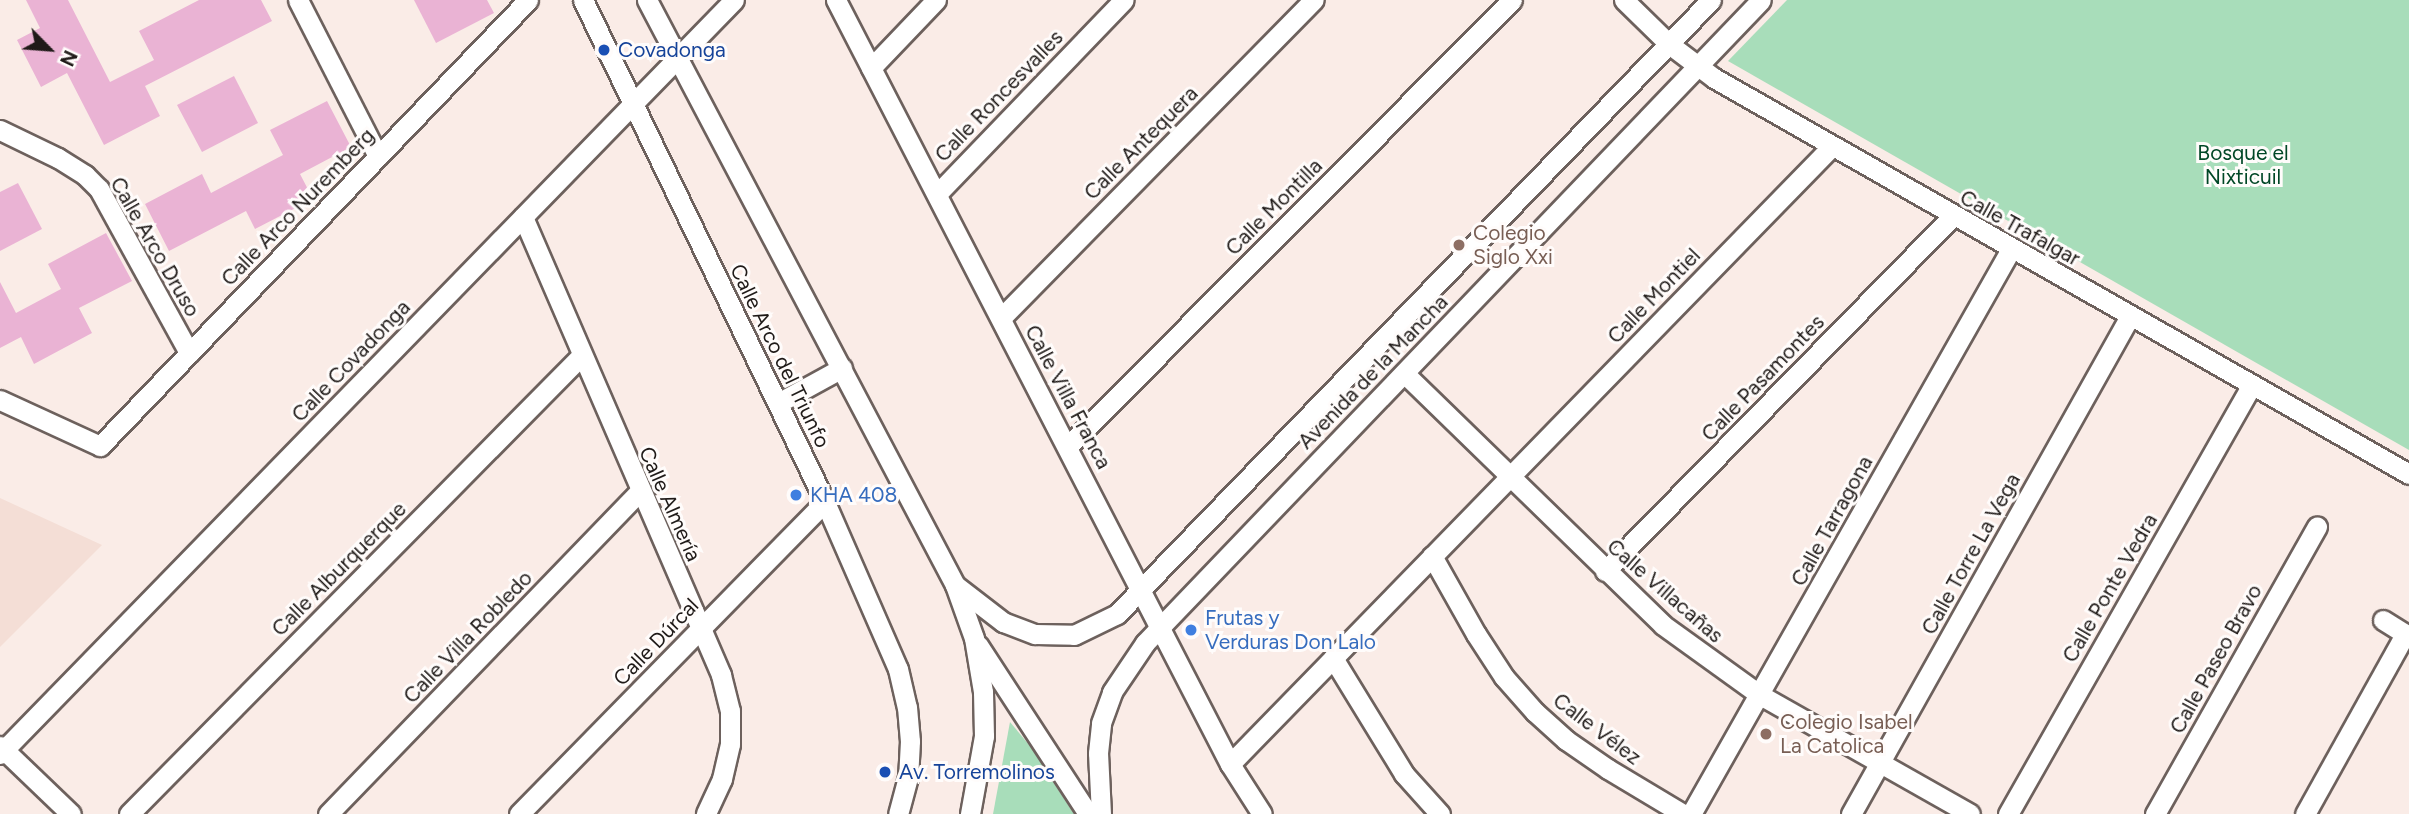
<!DOCTYPE html>
<html>
<head>
<meta charset="utf-8">
<style>
	body { margin:0 }
	#map { position:relative; width:2409px; height:814px; overflow:hidden; background:#faece7; font-family:Figtree,sans-serif }
	div>[style] { position:absolute }
	.built>* { inset:0; background:#f4ded6 }
	.green>* { inset:0; background:#a8ddba }
	.building>* { inset:0; background:#eab3d4 }
	.roads { filter:drop-shadow(2px 0 #6d615d) drop-shadow(-2px 0 #6d615d) drop-shadow(0 2px #6d615d) drop-shadow(0 -2px #6d615d) }
	.minor>* { height:19px; margin:-9.5px; padding:0 9.5px; transform-origin:9.5px; border-radius:9.5px; background:#fff }
	.dots>* { width:19px; height:19px; translate:-50% -50%; box-sizing:border-box; border:4px solid #fffcfb; border-radius:50% }
	span { translate:-50% -50%; white-space:nowrap; text-align:center; line-height:1.15; -webkit-text-stroke:6px #fffcfb; paint-order:stroke }
	.transit-label { font-size:21px; color:#164399 }
	.left { translate:0 -50%; text-align:left }
	.street-label { font-size:21px; color:#1f1a18 }
	.park-label { font-size:21px; color:#004726 }
	.education-label { font-size:21px; color:#785e54 }
	.shop-label { font-size:21px; color:#366cbe }
	.north { position:absolute; left:14px; top:14px; width:70px; height:70px; -webkit-text-stroke:5px #fffcfb; paint-order:stroke; rotate:115deg; font-size:19px; font-weight:700; line-height:28px; text-align:center; color:#1f1a18 }
	.north::after { content:''; display:block; margin:auto; width:24px; height:32px; background:#1f1a18; clip-path:polygon(50% 0,100% 100%,50% 72%,0 100%) }
</style>
</head>
<body>
<div id="map">
	<div class="built">
		<i style="clip-path:polygon(0 498px,102px 545px,0 647px)"></i>
	</div>
	<div class="green">
		<i style="clip-path:polygon(1787px 0,2409px 0,2409px 450px,1728px 61px)"></i>
		<i style="clip-path:polygon(1010px 722px,1030px 746px,1074px 814px,993px 814px)"></i>
	</div>
	<div class="building">
		<i style="clip-path:polygon(26px 0,68px 0,110px 82px,154px 60px,139px 31px,199px 0,261px 0,272px 21px,145px 86px,160px 116px,104px 145px,67px 73px,41px 87px,17px 40px,40px 28px)"></i>
		<i style="clip-path:polygon(414px 0,487px 0,494px 13px,436px 43px)"></i>
		<i style="clip-path:polygon(234px 76px,258px 123px,202px 152px,177px 105px)"></i>
		<i style="clip-path:polygon(327px 101px,351px 147px,300px 174px,313px 199px,255px 229px,246px 211px,169px 251px,145px 204px,202px 174px,211px 193px,283px 155px,270px 130px)"></i>
		<i style="clip-path:polygon(18px 183px,42px 229px,0 251px,0 192px)"></i>
		<i style="clip-path:polygon(106px 233px,132px 281px,79px 308px,92px 333px,34px 364px,21px 337px,0 348px,0 282px,16px 313px,61px 289px,48px 264px)"></i>
	</div>
	<div class="roads">
		<div class="minor">
			<i style="left:298px;top:0;width:175px;rotate:62.9deg"></i>
			<i style="left:583px;top:0;width:557px;rotate:64.26deg"></i>
			<i style="left:825px;top:502px;width:182px;rotate:66.4deg"></i>
			<i style="left:898px;top:669px;width:39px;rotate:77deg"></i>
			<i style="left:907px;top:707px;width:34px;rotate:85deg"></i>
			<i style="left:910px;top:741px;width:36px;rotate:93deg"></i>
			<i style="left:908px;top:777px;width:38px;rotate:105deg"></i>
			<i style="left:647px;top:0;width:661px;rotate:62.23deg"></i>
			<i style="left:955px;top:585px;width:56px;rotate:70.3deg"></i>
			<i style="left:974px;top:638px;width:55px;rotate:80.5deg"></i>
			<i style="left:983px;top:692px;width:44px;rotate:88.7deg"></i>
			<i style="left:984px;top:736px;width:79px;rotate:100.2deg"></i>
			<i style="left:836px;top:0;width:860px;rotate:62.72deg"></i>
			<i style="left:1230px;top:764px;width:59px;rotate:57.4deg"></i>
			<i style="left:1624px;top:0;width:63px;rotate:44.4deg"></i>
			<i style="left:1669px;top:44px;width:56px;rotate:37.1deg"></i>
			<i style="left:1714px;top:78px;width:800px;rotate:29.67deg"></i>
			<i style="left:871px;top:68px;width:94px;rotate:-46.3deg"></i>
			<i style="left:0;top:130px;width:64px;rotate:25.8deg"></i>
			<i style="left:58px;top:158px;width:32px;rotate:32deg"></i>
			<i style="left:85px;top:175px;width:20px;rotate:45deg"></i>
			<i style="left:99px;top:189px;width:187px;rotate:61.2deg"></i>
			<i style="left:937px;top:194px;width:269px;rotate:-46.1deg"></i>
			<i style="left:523px;top:217px;width:499px;rotate:66.6deg"></i>
			<i style="left:721px;top:675px;width:37px;rotate:76deg"></i>
			<i style="left:730px;top:711px;width:33px;rotate:90deg"></i>
			<i style="left:730px;top:744px;width:36px;rotate:103deg"></i>
			<i style="left:722px;top:779px;width:38px;rotate:115deg"></i>
			<i style="left:1001px;top:318px;width:446px;rotate:-45.5deg"></i>
			<i style="left:1404px;top:373px;width:361px;rotate:44.2deg"></i>
			<i style="left:1663px;top:625px;width:120px;rotate:35.8deg"></i>
			<i style="left:1760px;top:695px;width:241px;rotate:29.5deg"></i>
			<i style="left:0;top:400px;width:110px;rotate:24.7deg"></i>
			<i style="left:100px;top:446px;width:618px;rotate:-46.18deg"></i>
			<i style="left:778px;top:403px;width:73px;rotate:-28.7deg"></i>
			<i style="left:1068px;top:446px;width:629px;rotate:-45.13deg"></i>
			<i style="left:1432px;top:556px;width:90px;rotate:60.6deg"></i>
			<i style="left:1476px;top:634px;width:51px;rotate:56.9deg"></i>
			<i style="left:1504px;top:677px;width:47px;rotate:48.5deg"></i>
			<i style="left:1535px;top:712px;width:42px;rotate:42.1deg"></i>
			<i style="left:1566px;top:740px;width:51px;rotate:34.6deg"></i>
			<i style="left:1608px;top:769px;width:87px;rotate:31deg"></i>
			<i style="left:1605px;top:571px;width:497px;rotate:-45.6deg"></i>
			<i style="left:955px;top:585px;width:61px;rotate:37.6deg"></i>
			<i style="left:1003px;top:622px;width:34px;rotate:21deg"></i>
			<i style="left:1035px;top:634px;width:39px;rotate:1deg"></i>
			<i style="left:1074px;top:635px;width:48px;rotate:-26deg"></i>
			<i style="left:1117px;top:614px;width:854px;rotate:-45.95deg"></i>
			<i style="left:2383px;top:620px;width:31px;rotate:32deg"></i>
			<i style="left:978px;top:645px;width:202px;rotate:56.9deg"></i>
			<i style="left:1333px;top:658px;width:136px;rotate:58.5deg"></i>
			<i style="left:1404px;top:774px;width:54px;rotate:48deg"></i>
			<i style="left:0;top:746px;width:98px;rotate:43.8deg"></i>
			<i style="left:0;top:754px;width:1052px;rotate:-45.77deg"></i>
			<i style="left:1230px;top:764px;width:861px;rotate:-45.75deg"></i>
			<i style="left:129px;top:814px;width:643px;rotate:-45.38deg"></i>
			<i style="left:328px;top:814px;width:449px;rotate:-46deg"></i>
			<i style="left:519px;top:814px;width:437px;rotate:-45.6deg"></i>
			<i style="left:1101px;top:814px;width:61px;rotate:-92.8deg"></i>
			<i style="left:1098px;top:753px;width:30px;rotate:-84deg"></i>
			<i style="left:1101px;top:723px;width:33px;rotate:-70deg"></i>
			<i style="left:1112px;top:692px;width:59px;rotate:-56deg"></i>
			<i style="left:1145px;top:643px;width:890px;rotate:-46.23deg"></i>
			<i style="left:1691px;top:814px;width:649px;rotate:-60.47deg"></i>
			<i style="left:1851px;top:814px;width:571px;rotate:-60.74deg"></i>
			<i style="left:2008px;top:814px;width:494px;rotate:-60.4deg"></i>
			<i style="left:2155px;top:814px;width:330px;rotate:-60.6deg"></i>
			<i style="left:2305px;top:814px;width:206px;rotate:-60.9deg"></i>
		</div>
	</div>
	<div class="dots">
		<i style="left:604px;top:50px;background:#1a4fb4"></i>
		<i style="left:1459px;top:245px;background:#8d6e63"></i>
		<i style="left:796px;top:495px;background:#3f7fe0"></i>
		<i style="left:1191px;top:630px;background:#3f7fe0"></i>
		<i style="left:1766px;top:734px;background:#8d6e63"></i>
		<i style="left:885px;top:772px;background:#1a4fb4"></i>
	</div>
	<div class="transit-label">
		<span class="left" style="left:618px;top:50px">Covadonga</span>
		<span class="left" style="left:899px;top:772px">Av. Torremolinos</span>
	</div>
	<div class="street-label">
		<span style="left:999px;top:96px;rotate:-46deg">Calle Roncesvalles</span>
		<span style="left:1141px;top:143px;rotate:-45deg">Calle Antequera</span>
		<span style="left:298px;top:207px;rotate:-46deg">Calle Arco Nuremberg</span>
		<span style="left:1274px;top:207px;rotate:-45deg">Calle Montilla</span>
		<span style="left:2020px;top:228px;rotate:29deg">Calle Trafalgar</span>
		<span style="left:155px;top:247px;rotate:60deg">Calle Arco Druso</span>
		<span style="left:1654px;top:296px;rotate:-46deg">Calle Montiel</span>
		<span style="left:780px;top:356px;rotate:64deg">Calle Arco del Triunfo</span>
		<span style="left:351px;top:361px;rotate:-46deg">Calle Covadonga</span>
		<span style="left:1373px;top:372px;rotate:-46deg">Avenida de la Mancha</span>
		<span style="left:1763px;top:378px;rotate:-46deg">Calle Pasamontes</span>
		<span style="left:1068px;top:397px;rotate:62deg">Calle Villa Franca</span>
		<span style="left:670px;top:504px;rotate:66deg">Calle Almería</span>
		<span style="left:1832px;top:521px;rotate:-61deg">Calle Tarragona</span>
		<span style="left:1971px;top:554px;rotate:-61deg">Calle Torre La Vega</span>
		<span style="left:339px;top:569px;rotate:-45deg">Calle Alburquerque</span>
		<span style="left:2110px;top:588px;rotate:-60deg">Calle Ponte Vedra</span>
		<span style="left:1665px;top:591px;rotate:41deg">Calle Villacañas</span>
		<span style="left:468px;top:637px;rotate:-46deg">Calle Villa Robledo</span>
		<span style="left:656px;top:642px;rotate:-46deg">Calle Dúrcal</span>
		<span style="left:2216px;top:659px;rotate:-61deg">Calle Paseo Bravo</span>
		<span style="left:1597px;top:729px;rotate:37deg">Calle Vélez</span>
	</div>
	<div class="park-label">
		<span style="left:2243px;top:165px">Bosque el<br>Nixticuil</span>
	</div>
	<div class="education-label">
		<span class="left" style="left:1473px;top:245px">Colegio<br>Siglo Xxi</span>
		<span class="left" style="left:1780px;top:734px">Colegio Isabel<br>La Catolica</span>
	</div>
	<div class="shop-label">
		<span class="left" style="left:810px;top:495px">KHA 408</span>
		<span class="left" style="left:1205px;top:630px">Frutas y<br>Verduras Don Lalo</span>
	</div>
	<div class="north">N</div>
</div>
</body>
</html>
